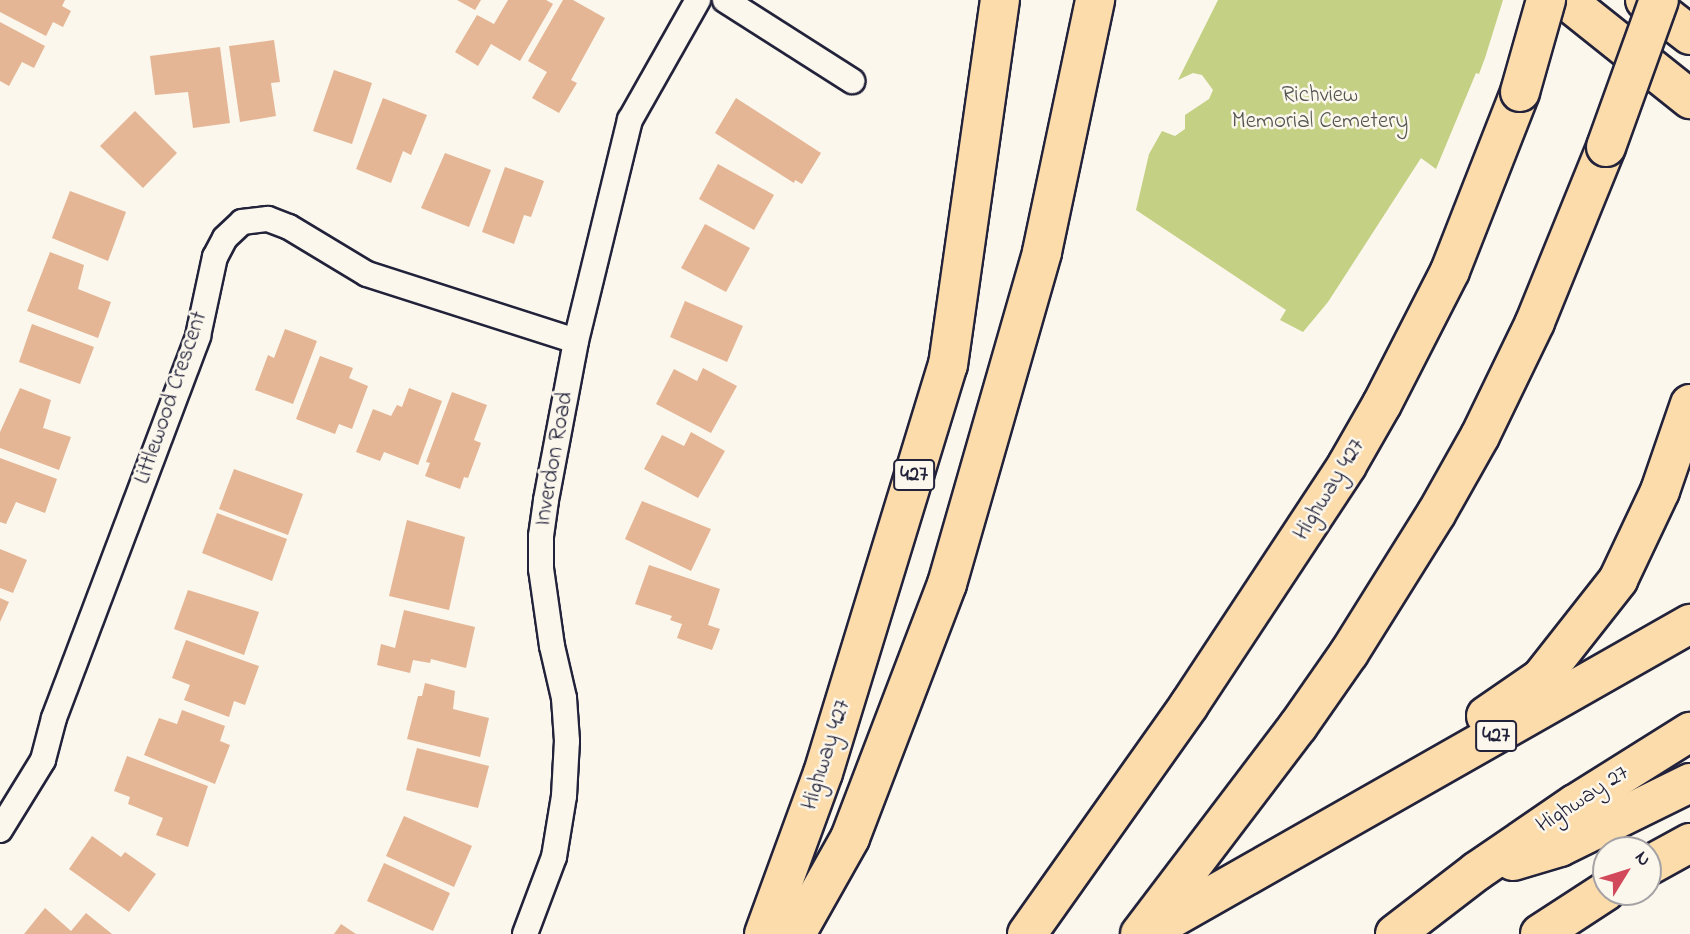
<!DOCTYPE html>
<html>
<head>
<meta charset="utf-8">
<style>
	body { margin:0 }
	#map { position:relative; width:1690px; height:934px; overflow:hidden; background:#fbf7ec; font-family:"Indie Flower",sans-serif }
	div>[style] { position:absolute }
	.green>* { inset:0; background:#c4d084 }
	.building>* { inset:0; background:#e4b695 }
	.roads { filter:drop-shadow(2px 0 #22223b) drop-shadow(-2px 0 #22223b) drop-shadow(0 2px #22223b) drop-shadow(0 -2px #22223b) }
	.minor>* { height:24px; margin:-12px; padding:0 12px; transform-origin:12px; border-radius:12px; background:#fbf7ec }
	.primary>* { height:38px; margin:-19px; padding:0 19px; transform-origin:19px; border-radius:19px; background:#fddcac }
	.motorway>* { height:38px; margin:-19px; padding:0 19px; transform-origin:19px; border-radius:19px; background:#fddcac }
	.bridges { filter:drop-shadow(2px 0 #22223b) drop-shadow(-2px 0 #22223b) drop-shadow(0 2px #22223b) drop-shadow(0 -2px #22223b) }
	.motorway-bridge>* { height:38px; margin:-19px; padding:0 19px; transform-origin:19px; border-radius:19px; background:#fddcac }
	span { translate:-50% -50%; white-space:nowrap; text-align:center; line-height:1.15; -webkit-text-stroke:5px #fbf7ec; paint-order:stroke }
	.shield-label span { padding:2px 5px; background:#fbf7ec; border:2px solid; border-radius:5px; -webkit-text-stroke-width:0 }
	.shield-label { font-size:21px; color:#22223b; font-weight:700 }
	.park-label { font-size:23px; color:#535651 }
	.street-label { font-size:23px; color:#22223b }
	.north { position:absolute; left:1592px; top:836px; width:70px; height:70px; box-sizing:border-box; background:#fbf7ec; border:2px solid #a4a2a5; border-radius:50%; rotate:52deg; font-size:19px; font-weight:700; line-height:28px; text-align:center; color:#22223b }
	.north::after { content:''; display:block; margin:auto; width:24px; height:32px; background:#d1495b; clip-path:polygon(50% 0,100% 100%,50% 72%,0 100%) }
</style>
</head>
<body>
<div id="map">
	<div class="green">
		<i style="clip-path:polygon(1218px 0,1503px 0,1485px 58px,1479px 74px,1476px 73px,1436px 169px,1421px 158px,1328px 302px,1303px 332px,1280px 320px,1286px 310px,1136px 210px,1149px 154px,1162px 131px,1175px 136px,1185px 129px,1185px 115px,1209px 99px,1213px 90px,1202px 75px,1193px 73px,1178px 80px)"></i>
	</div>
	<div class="building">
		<i style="clip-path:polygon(0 0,65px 0,62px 6px,71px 11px,63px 27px,53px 22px,46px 36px,0 12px)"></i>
		<i style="clip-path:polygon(457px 0,481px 0,475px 10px)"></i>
		<i style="clip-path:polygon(508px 0,546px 0,553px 4px,520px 61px,491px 44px,478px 66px,455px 52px,477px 15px,494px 24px)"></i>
		<i style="clip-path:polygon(563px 0,573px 0,605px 18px,571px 80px,577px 83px,559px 113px,532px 98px,547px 72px,528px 61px)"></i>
		<i style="clip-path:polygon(0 22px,45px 46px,34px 68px,22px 62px,9px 86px,0 81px)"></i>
		<i style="clip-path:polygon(274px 40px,280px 82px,271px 83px,276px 116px,240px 122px,229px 46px)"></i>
		<i style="clip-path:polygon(220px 47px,230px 123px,193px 128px,188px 92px,155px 95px,150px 56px)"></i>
		<i style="clip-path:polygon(334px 70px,372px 83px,352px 144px,313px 131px)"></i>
		<i style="clip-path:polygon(383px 98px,427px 115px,411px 155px,403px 151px,391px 183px,356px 169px)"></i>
		<i style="clip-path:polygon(736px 98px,821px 153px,802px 184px,795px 180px,794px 183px,715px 133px)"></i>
		<i style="clip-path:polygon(135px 111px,177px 153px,143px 188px,100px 146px)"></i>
		<i style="clip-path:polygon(445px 153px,491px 170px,469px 227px,421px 208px)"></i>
		<i style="clip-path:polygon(718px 164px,774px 195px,754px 230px,699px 199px)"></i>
		<i style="clip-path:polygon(505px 167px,544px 181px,531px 217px,524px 215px,514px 244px,482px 232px)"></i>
		<i style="clip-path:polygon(70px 191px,126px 212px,108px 261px,52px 238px)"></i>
		<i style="clip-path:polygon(705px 224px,750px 248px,726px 292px,681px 268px)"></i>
		<i style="clip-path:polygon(50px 252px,84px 265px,78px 289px,111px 302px,98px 338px,27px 311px)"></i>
		<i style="clip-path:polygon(685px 301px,743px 326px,727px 362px,670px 337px)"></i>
		<i style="clip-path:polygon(32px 324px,94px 347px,80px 384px,19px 362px)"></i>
		<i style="clip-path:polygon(285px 329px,317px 341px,293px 404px,255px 390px,268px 355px,274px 358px)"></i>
		<i style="clip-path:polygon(320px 356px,353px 368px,349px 378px,368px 386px,352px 429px,339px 424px,335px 434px,296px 419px)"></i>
		<i style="clip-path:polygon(703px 368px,737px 386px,711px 433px,656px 404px,674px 369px,697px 381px)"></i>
		<i style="clip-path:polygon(20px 388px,51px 400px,43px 428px,71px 437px,59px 470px,0 448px,0 432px)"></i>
		<i style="clip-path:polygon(409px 388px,442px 401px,418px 465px,384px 452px,380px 461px,356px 452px,373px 409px,391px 416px,397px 405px,402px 407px)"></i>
		<i style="clip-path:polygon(452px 392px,487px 405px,474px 440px,481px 443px,468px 478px,464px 477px,460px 489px,425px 476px,430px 463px,426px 462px)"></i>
		<i style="clip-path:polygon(691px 432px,725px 451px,698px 498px,644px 469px,662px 435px,684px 446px)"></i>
		<i style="clip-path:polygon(0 458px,57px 479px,45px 513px,16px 502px,6px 524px,0 522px)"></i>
		<i style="clip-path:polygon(234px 469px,303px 494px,288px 535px,219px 509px)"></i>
		<i style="clip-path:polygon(642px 501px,711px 529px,691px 571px,625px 539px)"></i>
		<i style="clip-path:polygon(217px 513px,287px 539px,272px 581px,202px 553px)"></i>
		<i style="clip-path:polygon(407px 520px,465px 537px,449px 610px,389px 596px)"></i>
		<i style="clip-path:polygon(0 549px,27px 560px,13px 593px,0 588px)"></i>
		<i style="clip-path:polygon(649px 565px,720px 589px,708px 625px,720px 629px,712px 650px,677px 638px,682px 624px,670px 620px,672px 616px,635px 604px)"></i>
		<i style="clip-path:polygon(188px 590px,259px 612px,244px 655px,174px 629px)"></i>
		<i style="clip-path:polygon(0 598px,9px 602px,0 622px)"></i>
		<i style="clip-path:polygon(404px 610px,475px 627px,466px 668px,431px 659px,430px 663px,413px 660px,410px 673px,377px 665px,381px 644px,395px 648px)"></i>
		<i style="clip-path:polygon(186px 640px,259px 666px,245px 705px,234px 701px,229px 717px,184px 700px,190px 685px,172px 678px)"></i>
		<i style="clip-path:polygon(425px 683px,455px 691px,453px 709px,489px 718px,480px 757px,407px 739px,418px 696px,422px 696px)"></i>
		<i style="clip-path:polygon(182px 710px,225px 726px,220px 741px,230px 745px,215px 784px,144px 755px,159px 718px,177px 724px)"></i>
		<i style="clip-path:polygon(417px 748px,489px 766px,478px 808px,406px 790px)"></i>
		<i style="clip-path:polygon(127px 756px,208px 786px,188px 847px,156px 835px,163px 818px,128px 804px,130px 797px,114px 791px)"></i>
		<i style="clip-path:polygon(404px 816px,472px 846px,454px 887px,386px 856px)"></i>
		<i style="clip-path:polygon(92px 836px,121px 857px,125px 852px,156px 874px,129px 912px,69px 869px)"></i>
		<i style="clip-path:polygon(384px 863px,450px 893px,433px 931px,367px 901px)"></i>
		<i style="clip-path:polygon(45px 908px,71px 931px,86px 913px,112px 934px,24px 934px)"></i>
		<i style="clip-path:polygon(341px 924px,356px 934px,334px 934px)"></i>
	</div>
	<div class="roads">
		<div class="minor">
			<i style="left:725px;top:0;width:151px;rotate:32.5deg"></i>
			<i style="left:0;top:830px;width:82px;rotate:-58.4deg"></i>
			<i style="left:43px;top:760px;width:43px;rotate:-75.3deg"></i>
			<i style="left:54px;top:718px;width:408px;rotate:-69.3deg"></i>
			<i style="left:198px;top:336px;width:81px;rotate:-77.9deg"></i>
			<i style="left:215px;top:257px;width:21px;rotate:-62deg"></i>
			<i style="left:225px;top:238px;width:23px;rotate:-43deg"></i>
			<i style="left:242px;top:222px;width:26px;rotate:-7deg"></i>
			<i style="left:268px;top:219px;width:22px;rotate:21deg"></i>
			<i style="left:289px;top:227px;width:91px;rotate:31.1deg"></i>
			<i style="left:367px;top:274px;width:219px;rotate:17.8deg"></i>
			<i style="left:525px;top:934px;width:82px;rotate:-69.4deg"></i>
			<i style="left:554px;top:857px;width:62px;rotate:-80.7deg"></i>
			<i style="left:564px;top:796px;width:55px;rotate:-86.9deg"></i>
			<i style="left:567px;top:741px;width:43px;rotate:-94deg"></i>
			<i style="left:564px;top:698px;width:53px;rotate:-103deg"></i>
			<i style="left:552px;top:646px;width:78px;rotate:-98.1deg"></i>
			<i style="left:541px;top:569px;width:33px;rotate:-90deg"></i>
			<i style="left:541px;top:536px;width:36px;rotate:-82deg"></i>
			<i style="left:546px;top:500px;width:162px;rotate:-79.3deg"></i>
			<i style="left:576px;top:341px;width:228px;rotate:-76.3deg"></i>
			<i style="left:630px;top:120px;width:138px;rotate:-60.5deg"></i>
		</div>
		<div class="primary">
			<i style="left:1566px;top:0;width:159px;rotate:38.6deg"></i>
			<i style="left:1645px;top:0;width:57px;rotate:37.9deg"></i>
		</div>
		<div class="motorway">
			<i style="left:1486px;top:716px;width:67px;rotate:-34.6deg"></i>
			<i style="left:1541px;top:678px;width:125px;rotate:-51.8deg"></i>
			<i style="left:1618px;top:580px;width:98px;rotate:-64.7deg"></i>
			<i style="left:1660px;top:491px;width:92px;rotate:-71deg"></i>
			<i style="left:1513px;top:861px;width:49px;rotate:-16.6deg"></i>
			<i style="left:1560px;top:847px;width:145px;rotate:-26.2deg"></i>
			<i style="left:1648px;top:866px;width:48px;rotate:-28.7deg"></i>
			<i style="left:1153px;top:929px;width:618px;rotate:-29.6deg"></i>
			<i style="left:764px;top:934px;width:171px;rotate:-69.9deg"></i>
			<i style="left:823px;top:773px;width:427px;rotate:-73deg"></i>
			<i style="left:948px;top:365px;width:369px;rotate:-81.9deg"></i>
			<i style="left:796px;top:934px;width:110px;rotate:-60.6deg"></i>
			<i style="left:850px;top:838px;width:272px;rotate:-69.1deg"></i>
			<i style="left:947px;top:584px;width:345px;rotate:-74deg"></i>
			<i style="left:1042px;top:252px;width:258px;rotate:-78.1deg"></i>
			<i style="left:1027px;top:934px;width:281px;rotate:-54.7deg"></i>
			<i style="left:1189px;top:705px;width:287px;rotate:-56.6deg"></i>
			<i style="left:1347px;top:465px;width:70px;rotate:-60.2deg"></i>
			<i style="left:1382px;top:404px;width:149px;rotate:-62.9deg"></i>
			<i style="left:1450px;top:271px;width:192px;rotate:-68.6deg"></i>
			<i style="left:1140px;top:934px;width:261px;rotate:-52.8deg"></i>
			<i style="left:1298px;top:726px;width:89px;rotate:-55.1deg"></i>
			<i style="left:1349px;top:653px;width:164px;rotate:-58deg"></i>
			<i style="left:1436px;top:514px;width:90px;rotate:-60.6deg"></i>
			<i style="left:1480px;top:436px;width:127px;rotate:-64.2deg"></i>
			<i style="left:1535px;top:322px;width:189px;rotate:-67.9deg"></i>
			<i style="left:1395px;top:934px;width:103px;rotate:-37.5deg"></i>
			<i style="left:1477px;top:871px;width:119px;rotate:-34.4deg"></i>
			<i style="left:1575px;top:804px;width:136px;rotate:-32.1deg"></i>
			<i style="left:1540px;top:934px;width:79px;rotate:-33.1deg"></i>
		</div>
	</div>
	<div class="bridges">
		<div class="motorway-bridge">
			<i style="left:1520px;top:92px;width:96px;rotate:-74.2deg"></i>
			<i style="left:1606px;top:147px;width:156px;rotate:-70.2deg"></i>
		</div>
	</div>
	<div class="shield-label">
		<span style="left:914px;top:475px">427</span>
		<span style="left:1496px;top:736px">427</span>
	</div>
	<div class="park-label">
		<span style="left:1320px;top:109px">Richview<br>Memorial Cemetery</span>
	</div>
	<div class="street-label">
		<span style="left:172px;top:398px;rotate:-71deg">Littlewood Crescent</span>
		<span style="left:555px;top:459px;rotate:-80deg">Inverdon Road</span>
		<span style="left:1330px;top:490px;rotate:-58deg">Highway 427</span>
		<span style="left:827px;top:755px;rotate:-72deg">Highway 427</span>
		<span style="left:1583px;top:800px;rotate:-33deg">Highway 27</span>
	</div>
	<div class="north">N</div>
</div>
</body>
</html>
